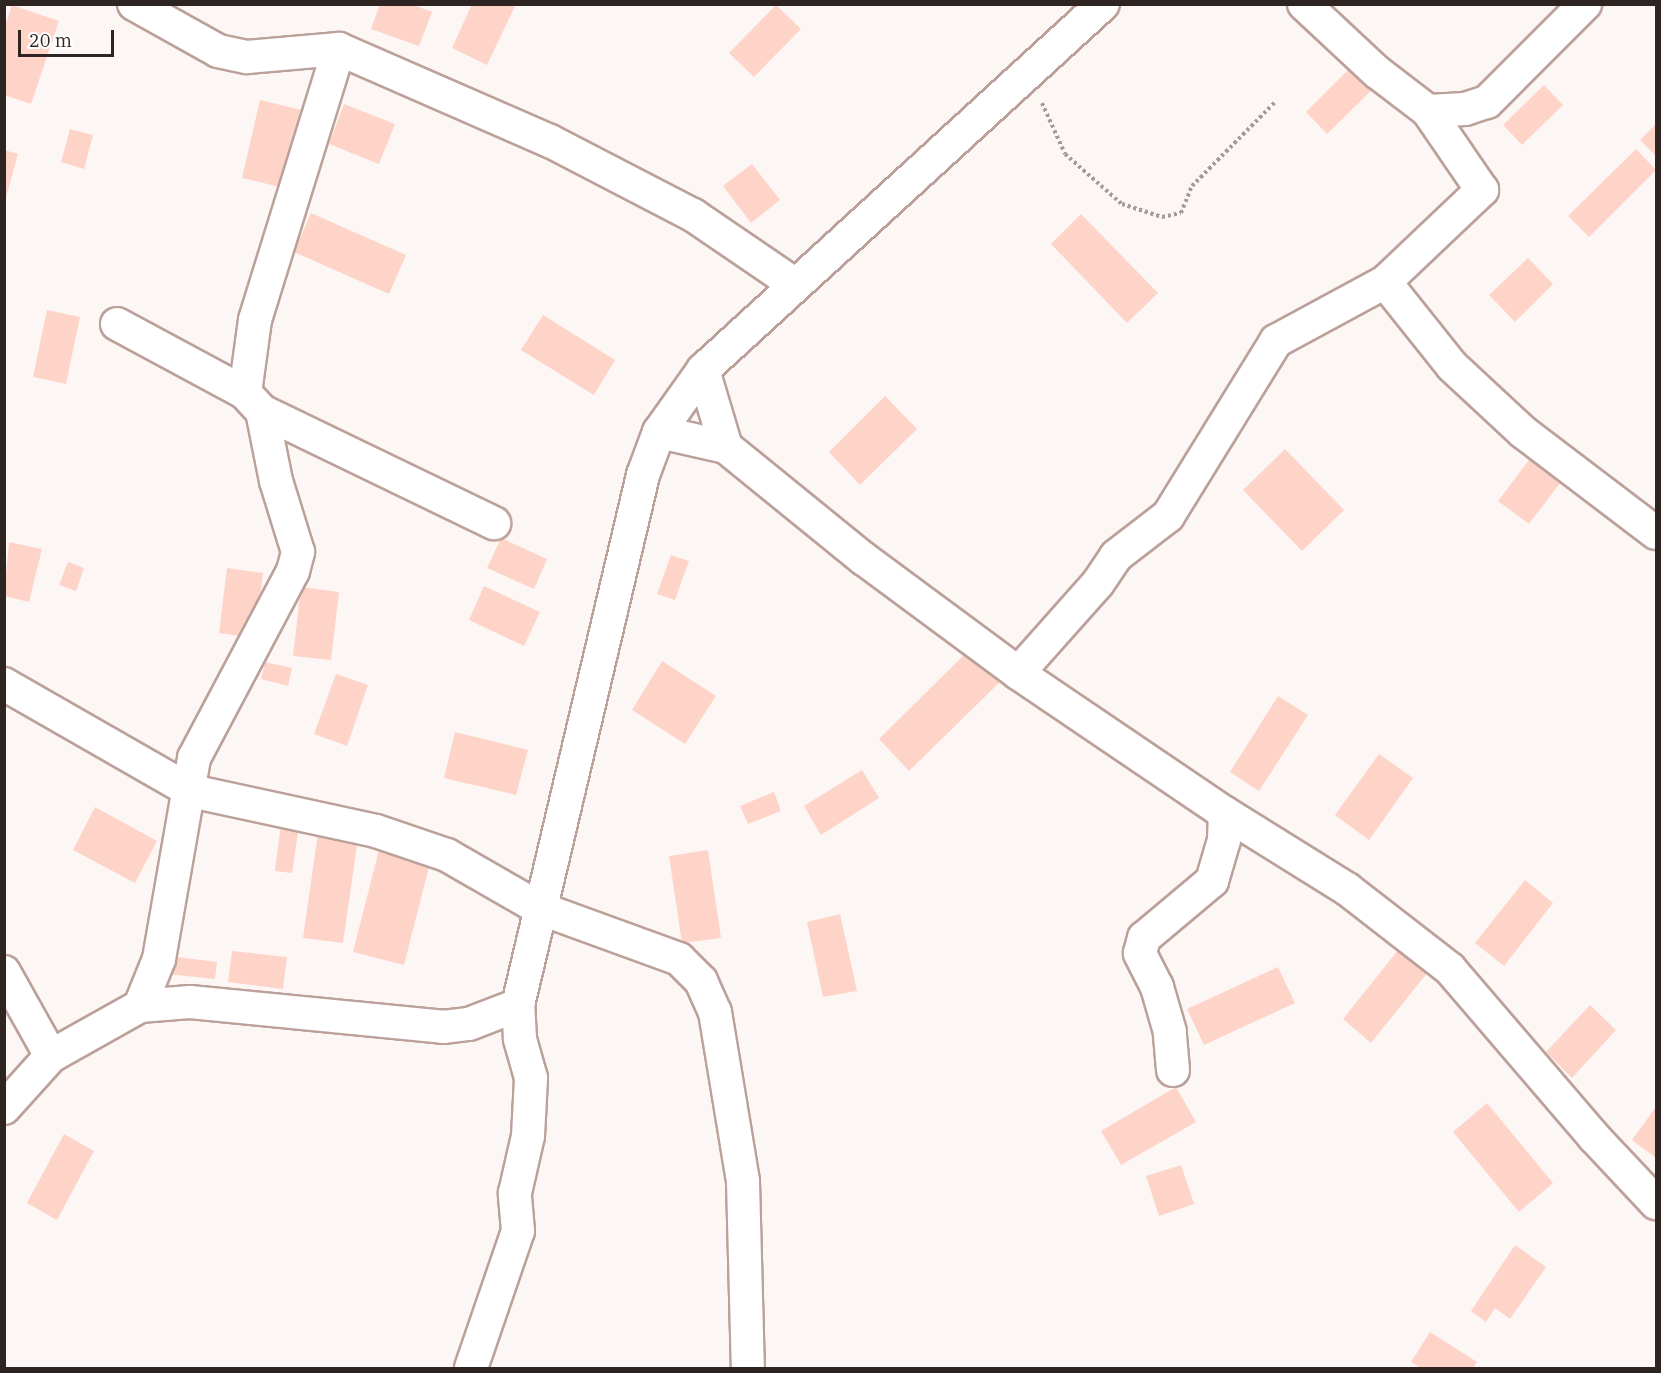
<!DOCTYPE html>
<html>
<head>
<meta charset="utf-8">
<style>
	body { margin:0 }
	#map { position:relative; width:1661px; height:1373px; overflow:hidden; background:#fcf6f5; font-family:"IBM Plex Serif",serif }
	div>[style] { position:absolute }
	.building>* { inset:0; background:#ffd4c8 }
	.path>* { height:4px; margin-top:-2px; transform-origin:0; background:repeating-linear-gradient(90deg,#a39b99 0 3px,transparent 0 6px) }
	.roads { filter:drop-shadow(2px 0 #bba19a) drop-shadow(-2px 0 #bba19a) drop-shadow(0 2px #bba19a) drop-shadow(0 -2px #bba19a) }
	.minor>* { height:32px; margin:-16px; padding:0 16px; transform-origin:16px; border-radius:16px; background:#fff }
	span { translate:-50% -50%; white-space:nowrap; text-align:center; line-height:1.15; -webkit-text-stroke:6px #fff; paint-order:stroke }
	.frame { position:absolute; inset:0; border:6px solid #2e2421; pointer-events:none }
	.scale { position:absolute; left:18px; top:30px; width:96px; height:27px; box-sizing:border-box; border:3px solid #2e2421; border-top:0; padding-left:8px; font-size:18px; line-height:21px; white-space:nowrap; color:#2e2421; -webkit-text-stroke:4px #fff; paint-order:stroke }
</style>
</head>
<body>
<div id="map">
	<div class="building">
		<i style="clip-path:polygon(380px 4px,411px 4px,432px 12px,419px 46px,371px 29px)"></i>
		<i style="clip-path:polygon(472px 4px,516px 4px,487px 65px,452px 48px)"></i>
		<i style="clip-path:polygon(12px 5px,59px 21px,31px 104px,4px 95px,4px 28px)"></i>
		<i style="clip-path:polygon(776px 5px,801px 29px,754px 77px,729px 53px)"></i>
		<i style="clip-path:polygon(1357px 61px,1379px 83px,1327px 134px,1306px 112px)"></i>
		<i style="clip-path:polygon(1544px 85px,1563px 105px,1522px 145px,1503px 125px)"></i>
		<i style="clip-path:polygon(260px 100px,306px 111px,288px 189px,242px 178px)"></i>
		<i style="clip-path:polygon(344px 104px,395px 124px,379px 164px,329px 144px)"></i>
		<i style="clip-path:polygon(1656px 124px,1656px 156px,1640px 140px)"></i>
		<i style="clip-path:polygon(70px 129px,93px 135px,84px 169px,61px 162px)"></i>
		<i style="clip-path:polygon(1636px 149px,1656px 170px,1589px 237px,1568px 216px)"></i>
		<i style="clip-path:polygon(4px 150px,18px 154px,5px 201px,4px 201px)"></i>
		<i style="clip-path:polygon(752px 164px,780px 200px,751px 223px,723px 186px)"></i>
		<i style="clip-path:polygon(311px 213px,406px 255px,389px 294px,294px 252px)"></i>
		<i style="clip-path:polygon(1081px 214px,1158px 293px,1127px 323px,1051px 244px)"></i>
		<i style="clip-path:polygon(1528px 258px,1553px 284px,1515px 322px,1489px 295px)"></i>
		<i style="clip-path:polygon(47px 310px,80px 317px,66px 384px,33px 377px)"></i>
		<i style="clip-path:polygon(543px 315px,615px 360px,594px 395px,521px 350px)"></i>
		<i style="clip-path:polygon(885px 396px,917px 429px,860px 485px,829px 452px)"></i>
		<i style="clip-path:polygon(1539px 447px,1570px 470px,1529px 524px,1498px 501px)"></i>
		<i style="clip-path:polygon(1285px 449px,1344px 510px,1302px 551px,1243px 490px)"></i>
		<i style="clip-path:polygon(501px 538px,547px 559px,534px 589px,487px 568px)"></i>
		<i style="clip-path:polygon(9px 542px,42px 549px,29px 602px,4px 596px)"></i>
		<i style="clip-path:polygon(671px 555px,689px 561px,675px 600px,657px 594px)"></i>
		<i style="clip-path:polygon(68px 562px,84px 568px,76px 591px,59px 585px)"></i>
		<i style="clip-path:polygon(227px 568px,263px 573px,255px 638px,219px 633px)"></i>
		<i style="clip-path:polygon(484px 586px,540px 612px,524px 646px,469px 620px)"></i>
		<i style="clip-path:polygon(301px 587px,339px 592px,331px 660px,293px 656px)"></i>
		<i style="clip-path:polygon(970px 649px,1001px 681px,909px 771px,879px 739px)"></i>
		<i style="clip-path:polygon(662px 661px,716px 696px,685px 744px,632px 710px)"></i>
		<i style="clip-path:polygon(265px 662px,292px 668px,288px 686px,261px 679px)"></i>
		<i style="clip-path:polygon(336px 674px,368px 685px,347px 746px,314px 734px)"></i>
		<i style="clip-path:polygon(1278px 696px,1308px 715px,1259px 791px,1230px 772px)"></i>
		<i style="clip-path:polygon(455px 732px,528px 750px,516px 795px,444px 778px)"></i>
		<i style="clip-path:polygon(1379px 754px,1413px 778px,1369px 840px,1335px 815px)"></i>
		<i style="clip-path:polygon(862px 770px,879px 798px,821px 835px,804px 806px)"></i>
		<i style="clip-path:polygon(774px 792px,781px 811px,748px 824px,740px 806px)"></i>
		<i style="clip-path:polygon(95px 807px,157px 841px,135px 883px,73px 850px)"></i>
		<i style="clip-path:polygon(281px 823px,299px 826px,292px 873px,275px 871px)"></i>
		<i style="clip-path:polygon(318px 833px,358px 838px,343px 943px,303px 938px)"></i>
		<i style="clip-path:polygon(380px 846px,431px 859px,404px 965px,353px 952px)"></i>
		<i style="clip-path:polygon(708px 850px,721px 938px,682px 943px,669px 856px)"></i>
		<i style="clip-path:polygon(1525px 880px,1553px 903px,1504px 966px,1475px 943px)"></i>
		<i style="clip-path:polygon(840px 914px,857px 991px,823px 997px,807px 922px)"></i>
		<i style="clip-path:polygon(1399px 949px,1428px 972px,1371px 1043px,1343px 1019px)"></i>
		<i style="clip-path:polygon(232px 951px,287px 957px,283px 989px,228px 982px)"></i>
		<i style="clip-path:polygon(169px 956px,217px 962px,215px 979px,167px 974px)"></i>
		<i style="clip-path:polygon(1278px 967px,1295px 1003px,1204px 1045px,1187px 1009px)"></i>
		<i style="clip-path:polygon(1590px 1005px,1616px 1030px,1572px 1078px,1546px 1052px)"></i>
		<i style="clip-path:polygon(1176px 1087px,1196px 1122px,1121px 1165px,1101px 1131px)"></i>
		<i style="clip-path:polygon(1487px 1103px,1553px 1183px,1519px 1212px,1453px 1132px)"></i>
		<i style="clip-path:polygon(1656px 1107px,1656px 1158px,1632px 1140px)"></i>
		<i style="clip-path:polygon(64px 1134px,94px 1151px,57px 1220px,27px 1203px)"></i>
		<i style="clip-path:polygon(1181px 1165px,1194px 1204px,1159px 1216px,1146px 1176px)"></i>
		<i style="clip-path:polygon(1515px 1245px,1546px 1267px,1510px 1319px,1495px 1308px,1486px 1322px,1471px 1311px)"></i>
		<i style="clip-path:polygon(1430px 1332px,1477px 1362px,1473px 1368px,1421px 1368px,1411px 1362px)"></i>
	</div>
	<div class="path">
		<i style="left:1042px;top:103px;width:56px;rotate:65.7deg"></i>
		<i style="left:1065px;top:154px;width:76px;rotate:41.3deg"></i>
		<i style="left:1122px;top:204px;width:42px;rotate:18deg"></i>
		<i style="left:1162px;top:217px;width:19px;rotate:-12deg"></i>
		<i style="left:1181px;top:213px;width:29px;rotate:-68deg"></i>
		<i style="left:1192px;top:186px;width:118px;rotate:-45.3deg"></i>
	</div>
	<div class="roads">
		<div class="minor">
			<i style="left:134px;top:4px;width:96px;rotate:29.2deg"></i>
			<i style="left:218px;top:51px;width:30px;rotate:12deg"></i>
			<i style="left:247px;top:57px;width:92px;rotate:-5deg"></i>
			<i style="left:339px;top:49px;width:230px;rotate:23.6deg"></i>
			<i style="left:550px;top:141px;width:161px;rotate:27.4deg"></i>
			<i style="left:693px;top:215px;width:122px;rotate:34.3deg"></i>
			<i style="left:1304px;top:4px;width:100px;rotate:43deg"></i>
			<i style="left:1377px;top:72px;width:64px;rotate:37.4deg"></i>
			<i style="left:1385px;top:282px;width:107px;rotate:51.4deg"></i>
			<i style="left:1452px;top:366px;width:97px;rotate:42.9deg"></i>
			<i style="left:1523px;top:432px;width:167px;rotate:37.2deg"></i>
			<i style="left:117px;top:324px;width:145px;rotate:28.3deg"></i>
			<i style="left:245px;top:393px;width:25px;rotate:47deg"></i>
			<i style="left:262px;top:411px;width:258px;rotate:25.8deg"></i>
			<i style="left:703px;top:370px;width:80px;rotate:73.4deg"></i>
			<i style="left:726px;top:447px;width:178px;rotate:39.1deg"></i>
			<i style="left:864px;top:559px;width:192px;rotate:36.5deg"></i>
			<i style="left:1018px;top:673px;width:250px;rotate:34.1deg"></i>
			<i style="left:1225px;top:813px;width:144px;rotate:31.9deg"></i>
			<i style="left:1347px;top:889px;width:130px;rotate:37.8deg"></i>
			<i style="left:1450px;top:969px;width:221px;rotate:49.4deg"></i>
			<i style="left:1594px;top:1137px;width:91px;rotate:46.8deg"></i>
			<i style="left:245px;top:393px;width:74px;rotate:-82.2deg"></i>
			<i style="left:255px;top:320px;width:284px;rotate:-72.8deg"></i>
			<i style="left:659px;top:432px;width:69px;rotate:12.6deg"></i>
			<i style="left:1018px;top:673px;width:120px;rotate:-48.4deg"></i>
			<i style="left:1098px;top:583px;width:32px;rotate:-56deg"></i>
			<i style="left:1116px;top:556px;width:66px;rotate:-37.6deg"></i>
			<i style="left:1168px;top:516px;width:206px;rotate:-58.3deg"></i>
			<i style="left:1276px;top:341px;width:124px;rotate:-28.4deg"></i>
			<i style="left:1385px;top:282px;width:134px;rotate:-43.5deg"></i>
			<i style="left:1482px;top:190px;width:96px;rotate:-124.4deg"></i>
			<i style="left:1428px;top:111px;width:37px;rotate:-3deg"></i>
			<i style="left:1465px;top:109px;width:23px;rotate:-18deg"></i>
			<i style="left:1487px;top:102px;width:139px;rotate:-45deg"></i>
			<i style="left:4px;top:684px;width:215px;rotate:29.8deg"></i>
			<i style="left:191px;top:791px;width:189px;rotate:12.2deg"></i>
			<i style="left:376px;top:831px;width:75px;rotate:18.7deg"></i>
			<i style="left:447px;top:855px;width:106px;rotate:29.9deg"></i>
			<i style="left:539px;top:908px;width:149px;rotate:20deg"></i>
			<i style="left:679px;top:959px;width:31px;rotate:45deg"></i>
			<i style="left:701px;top:981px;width:34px;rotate:66deg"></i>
			<i style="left:715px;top:1012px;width:172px;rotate:80.6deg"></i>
			<i style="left:743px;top:1182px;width:186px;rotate:88.5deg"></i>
			<i style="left:4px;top:972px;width:96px;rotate:60.8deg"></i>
			<i style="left:140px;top:1006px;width:50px;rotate:-4.6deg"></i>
			<i style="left:190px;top:1002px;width:254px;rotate:5.6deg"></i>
			<i style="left:443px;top:1027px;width:26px;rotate:-7deg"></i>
			<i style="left:469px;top:1024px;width:53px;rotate:-21.2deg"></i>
			<i style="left:1173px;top:1070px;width:38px;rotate:-95deg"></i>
			<i style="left:1170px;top:1032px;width:47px;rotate:-106.1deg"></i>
			<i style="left:1157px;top:987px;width:38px;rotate:-117deg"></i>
			<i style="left:1140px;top:953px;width:16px;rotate:-75deg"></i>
			<i style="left:1144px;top:938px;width:89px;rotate:-40deg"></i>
			<i style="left:1212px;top:881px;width:43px;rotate:-73.7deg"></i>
			<i style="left:1224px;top:840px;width:27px;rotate:-88deg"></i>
			<i style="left:4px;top:1108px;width:70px;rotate:-47.9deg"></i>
			<i style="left:51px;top:1056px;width:102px;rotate:-29.3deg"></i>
			<i style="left:140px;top:1006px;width:51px;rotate:-68deg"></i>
			<i style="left:159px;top:959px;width:204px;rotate:-80.1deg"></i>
			<i style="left:194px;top:758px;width:212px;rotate:-62.1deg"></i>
			<i style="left:293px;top:571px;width:20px;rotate:-75deg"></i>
			<i style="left:298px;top:552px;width:74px;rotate:-107.2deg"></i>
			<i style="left:276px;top:481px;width:71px;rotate:-101.3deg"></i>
			<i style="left:471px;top:1368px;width:145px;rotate:-71.1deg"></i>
			<i style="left:518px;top:1231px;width:38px;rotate:-95deg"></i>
			<i style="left:515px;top:1193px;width:58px;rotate:-77.2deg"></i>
			<i style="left:528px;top:1136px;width:58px;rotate:-87deg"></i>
			<i style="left:531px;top:1078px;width:41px;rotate:-105.8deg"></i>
			<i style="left:520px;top:1039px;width:34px;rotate:-93deg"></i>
			<i style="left:518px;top:1005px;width:545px;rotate:-76.73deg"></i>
			<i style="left:643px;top:475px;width:46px;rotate:-69.6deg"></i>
			<i style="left:659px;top:432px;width:76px;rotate:-54.6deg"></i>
			<i style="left:703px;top:370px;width:542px;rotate:-42.46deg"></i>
		</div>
	</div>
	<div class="frame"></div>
	<div class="scale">20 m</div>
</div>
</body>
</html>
